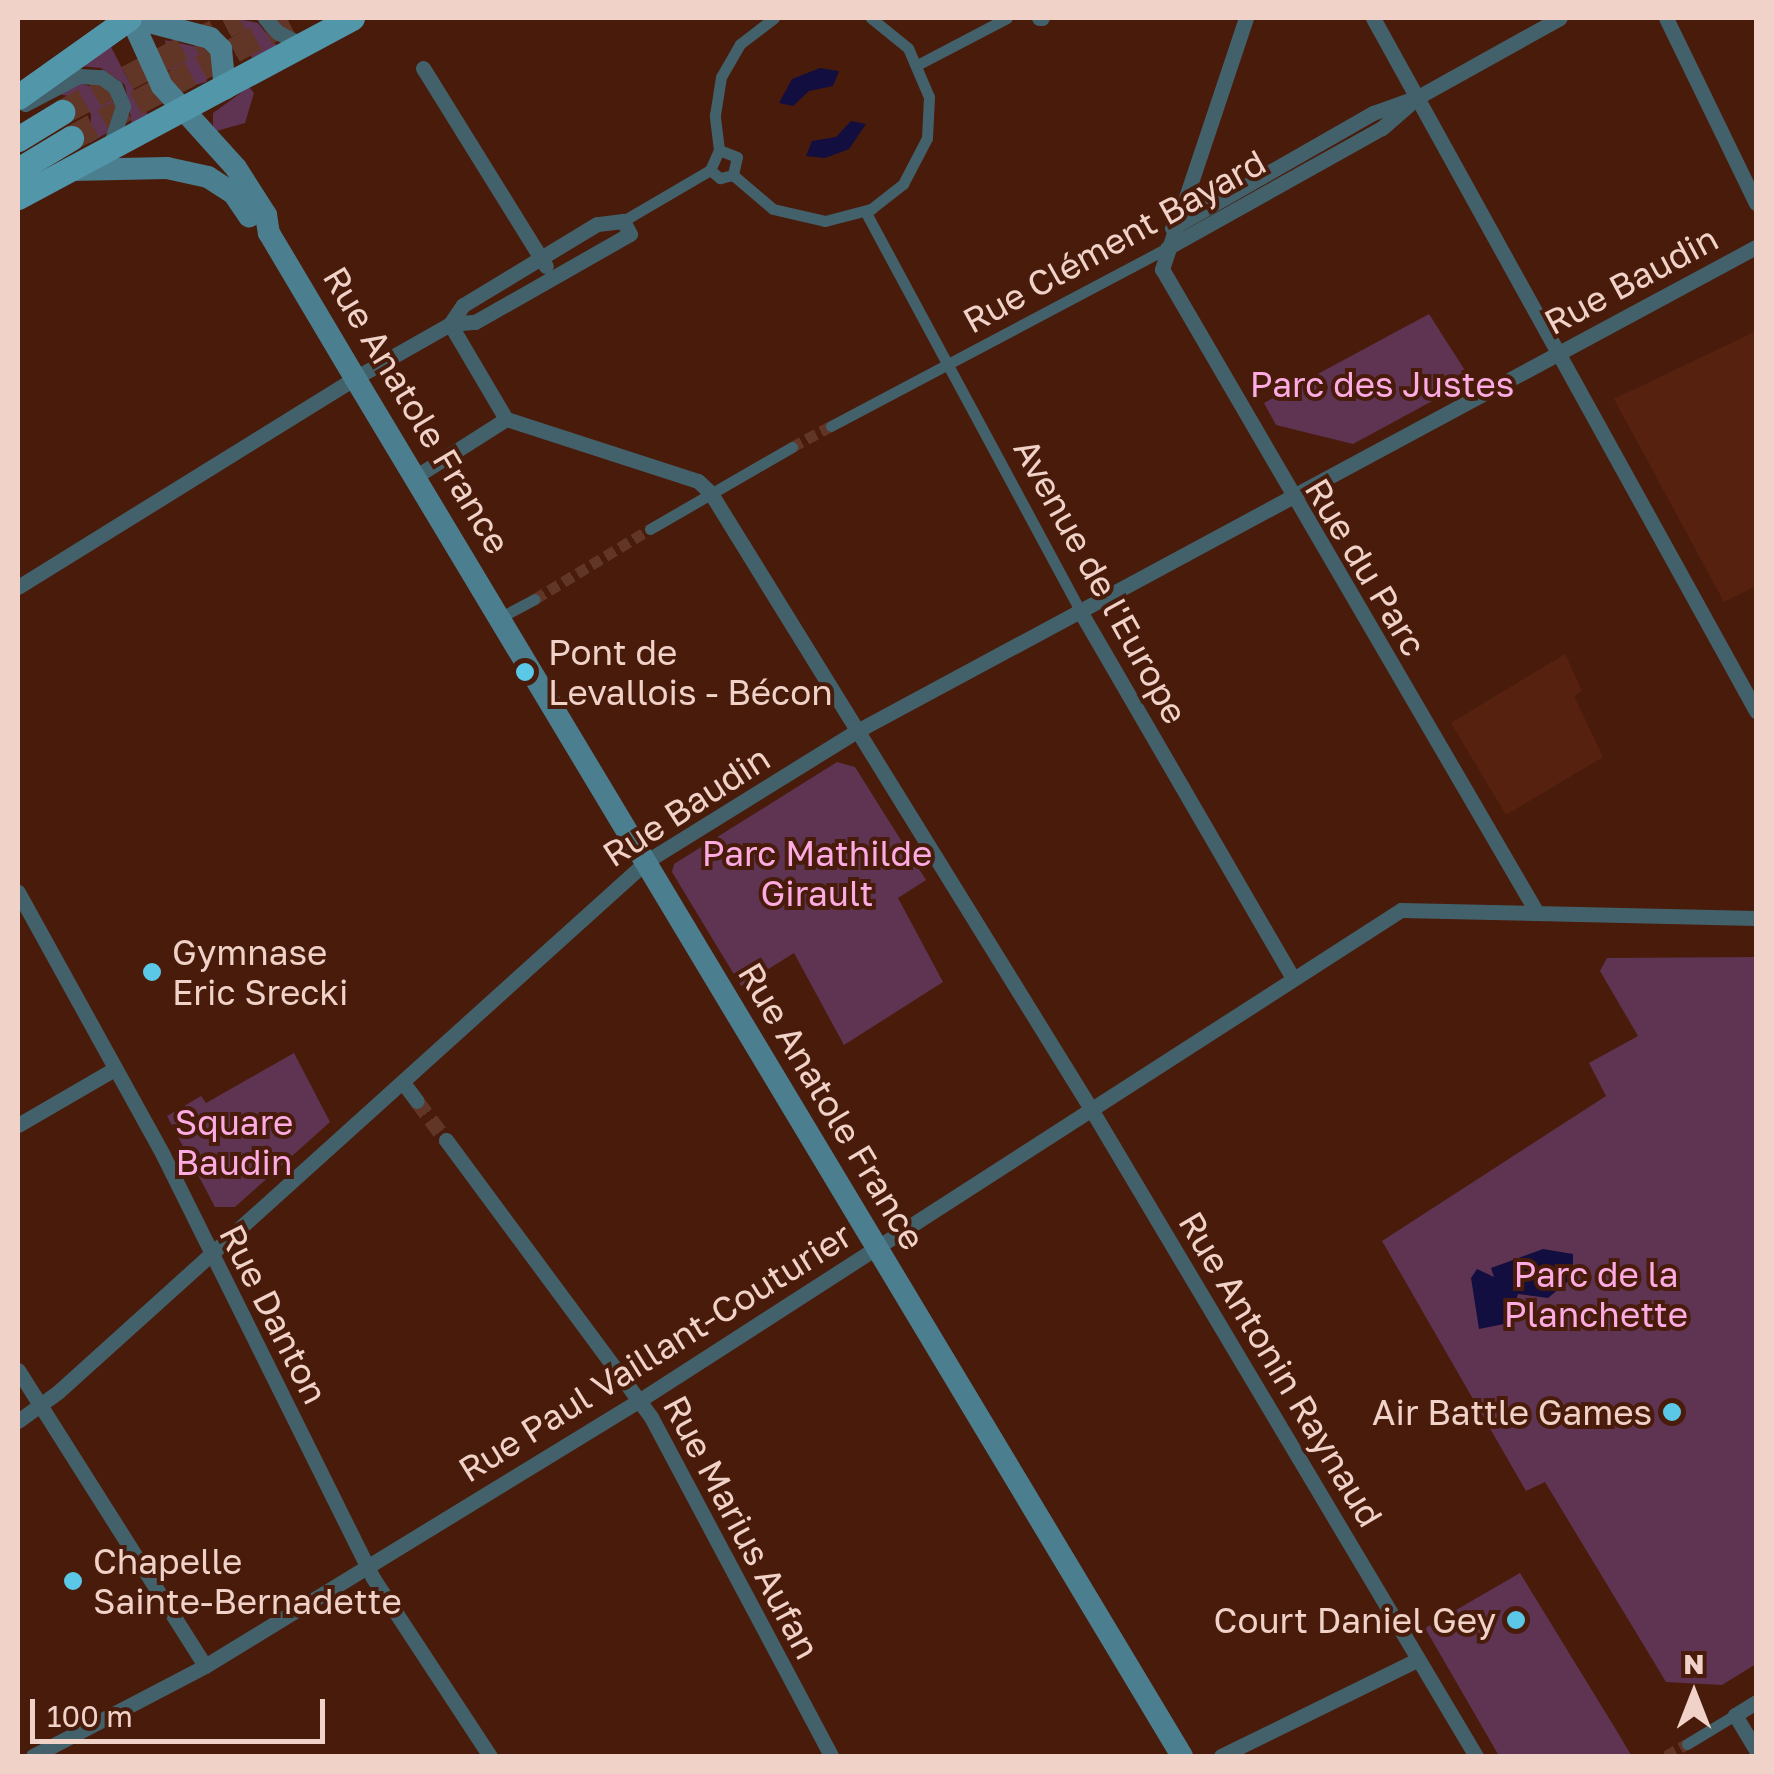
<!DOCTYPE html>
<html>
<head>
<meta charset="utf-8">
<style>
	body { margin:0 }
	#map { position:relative; width:1774px; height:1774px; overflow:hidden; background:#491b0b; font-family:"Golos Text",sans-serif }
	div>[style] { position:absolute }
	.built>* { inset:0; background:#57210f }
	.green>* { inset:0; background:#5e3452 }
	.water>* { inset:0; background:#120e3f }
	.pedestrian-tunnel>* { height:11px; margin-top:-5.5px; transform-origin:0; background:repeating-linear-gradient(90deg,#623627 0 11px,transparent 0 16.5px) }
	.minor-tunnel>* { height:15px; margin-top:-7.5px; transform-origin:0; background:repeating-linear-gradient(90deg,#623627 0 15px,transparent 0 23px) }
	.primary-tunnel>* { height:25px; margin-top:-12.5px; transform-origin:0; background:repeating-linear-gradient(90deg,#623627 0 25px,transparent 0 37px) }
	.pedestrian>* { height:11px; margin:-5.5px; padding:0 5.5px; transform-origin:5.5px; border-radius:5.5px; background:#42616b }
	.minor>* { height:15px; margin:-7.5px; padding:0 7.5px; transform-origin:7.5px; border-radius:7.5px; background:#42616b }
	.secondary>* { height:22px; margin:-11px; padding:0 11px; transform-origin:11px; border-radius:11px; background:#4b7f8f }
	.primary>* { height:25px; margin:-12.5px; padding:0 12.5px; transform-origin:12.5px; border-radius:12.5px; background:#5296aa }
	.dots>* { width:28px; height:28px; translate:-50% -50%; box-sizing:border-box; border:5px solid #491b0b; border-radius:50% }
	span { translate:-50% -50%; white-space:nowrap; text-align:center; line-height:1.15; -webkit-text-stroke:8px #491b0b; paint-order:stroke }
	.street-label { font-size:35px; color:#f1d2c8 }
	.park-label { font-size:35px; color:#fcabe3 }
	.poi-label { font-size:35px; color:#f1d2c8 }
	.left { translate:0 -50%; text-align:left }
	.right { translate:-100% -50%; text-align:right }
	.frame { position:absolute; inset:0; border:20px solid #f1d2c8; pointer-events:none }
	.north { position:absolute; left:1644px; top:1644px; width:100px; height:100px; -webkit-text-stroke:8px #491b0b; paint-order:stroke; rotate:0deg; font-size:28px; font-weight:700; line-height:40px; text-align:center; color:#f1d2c8 }
	.north::after { content:''; display:block; margin:auto; width:35px; height:45px; background:#f1d2c8; clip-path:polygon(50% 0,100% 100%,50% 72%,0 100%) }
	.scale { position:absolute; left:30px; top:1699px; width:295px; height:45px; box-sizing:border-box; border:5px solid #f1d2c8; border-top:0; padding-left:12px; font-size:30px; line-height:35px; white-space:nowrap; color:#f1d2c8; -webkit-text-stroke:8px #491b0b; paint-order:stroke }
</style>
</head>
<body>
<div id="map">
	<div class="built">
		<i style="clip-path:polygon(1756px 331px,1756px 586px,1724px 602px,1614px 399px)"></i>
		<i style="clip-path:polygon(1565px 654px,1582px 691px,1574px 696px,1603px 757px,1506px 815px,1451px 723px)"></i>
	</div>
	<div class="green">
		<i style="clip-path:polygon(232px 18px,258px 23px,277px 46px,252px 58px)"></i>
		<i style="clip-path:polygon(165px 40px,206px 49px,212px 65px,206px 82px,187px 87px,172px 80px)"></i>
		<i style="clip-path:polygon(110px 45px,143px 108px,151px 118px,132px 125px,125px 85px,101px 68px,79px 66px)"></i>
		<i style="clip-path:polygon(80px 83px,108px 92px,116px 108px,110px 131px,90px 143px,91px 114px,77px 98px,59px 94px)"></i>
		<i style="clip-path:polygon(249px 87px,254px 93px,245px 123px,213px 132px,213px 113px)"></i>
		<i style="clip-path:polygon(1429px 314px,1471px 380px,1353px 444px,1276px 425px,1264px 403px)"></i>
		<i style="clip-path:polygon(837px 762px,855px 767px,926px 880px,898px 898px,943px 982px,844px 1045px,794px 953px,741px 986px,672px 872px,674px 864px)"></i>
		<i style="clip-path:polygon(1756px 957px,1756px 1664px,1722px 1685px,1666px 1682px,1545px 1482px,1526px 1491px,1382px 1241px,1606px 1096px,1589px 1063px,1638px 1036px,1600px 971px,1607px 958px)"></i>
		<i style="clip-path:polygon(294px 1053px,330px 1122px,235px 1207px,215px 1207px,167px 1116px,201px 1096px,206px 1103px)"></i>
		<i style="clip-path:polygon(1520px 1573px,1618px 1733px,1631px 1755px,1499px 1756px,1425px 1628px)"></i>
	</div>
	<div class="water">
		<i style="clip-path:polygon(820px 68px,839px 71px,833px 86px,809px 91px,793px 106px,779px 103px,792px 79px)"></i>
		<i style="clip-path:polygon(851px 121px,866px 124px,849px 149px,825px 158px,806px 156px,812px 141px,836px 137px)"></i>
		<i style="clip-path:polygon(1543px 1249px,1573px 1254px,1573px 1277px,1548px 1298px,1518px 1294px,1509px 1323px,1479px 1329px,1471px 1278px,1477px 1269px,1494px 1277px,1491px 1268px)"></i>
	</div>
	<div class="pedestrian-tunnel">
		<i style="left:792px;top:447px;width:44px;rotate:-28.3deg"></i>
		<i style="left:535px;top:599px;width:135px;rotate:-31.3deg"></i>
		<i style="left:1666px;top:1756px;width:24px;rotate:-30deg"></i>
	</div>
	<div class="minor-tunnel">
		<i style="left:417px;top:1101px;width:49px;rotate:53.4deg"></i>
	</div>
	<div class="primary-tunnel">
		<i style="left:62px;top:112px;width:201px;rotate:-27.8deg"></i>
		<i style="left:71px;top:138px;width:252px;rotate:-28.4deg"></i>
	</div>
	<div class="pedestrian">
		<i style="left:919px;top:64px;width:99px;rotate:-27.6deg"></i>
		<i style="left:719px;top:150px;width:35px;rotate:-97deg"></i>
		<i style="left:715px;top:115px;width:38px;rotate:-81deg"></i>
		<i style="left:721px;top:77px;width:38px;rotate:-60deg"></i>
		<i style="left:740px;top:44px;width:43px;rotate:-37.4deg"></i>
		<i style="left:719px;top:150px;width:22px;rotate:114deg"></i>
		<i style="left:710px;top:170px;width:13px;rotate:39deg"></i>
		<i style="left:720px;top:178px;width:13px;rotate:-13deg"></i>
		<i style="left:719px;top:150px;width:19px;rotate:21deg"></i>
		<i style="left:737px;top:157px;width:18px;rotate:103deg"></i>
		<i style="left:733px;top:175px;width:52px;rotate:40.4deg"></i>
		<i style="left:773px;top:209px;width:53px;rotate:13deg"></i>
		<i style="left:825px;top:221px;width:48px;rotate:-14.6deg"></i>
		<i style="left:871px;top:209px;width:41px;rotate:-38deg"></i>
		<i style="left:903px;top:184px;width:52px;rotate:-62.4deg"></i>
		<i style="left:927px;top:138px;width:41px;rotate:-87.2deg"></i>
		<i style="left:929px;top:97px;width:53px;rotate:-113.2deg"></i>
		<i style="left:908px;top:48px;width:48px;rotate:-141deg"></i>
		<i style="left:865px;top:211px;width:454px;rotate:61.7deg"></i>
		<i style="left:623px;top:221px;width:101px;rotate:-30.4deg"></i>
		<i style="left:831px;top:426px;width:380px;rotate:-27.9deg"></i>
		<i style="left:650px;top:529px;width:164px;rotate:-30deg"></i>
		<i style="left:501px;top:617px;width:38px;rotate:-28deg"></i>
		<i style="left:1687px;top:1744px;width:56px;rotate:-31.1deg"></i>
	</div>
	<div class="minor">
		<i style="left:265px;top:18px;width:18px;rotate:49deg"></i>
		<i style="left:277px;top:32px;width:27px;rotate:27deg"></i>
		<i style="left:1039px;top:18px;width:3px"></i>
		<i style="left:1246px;top:18px;width:265px;rotate:108.5deg"></i>
		<i style="left:1162px;top:269px;width:743px;rotate:59.78deg"></i>
		<i style="left:1373px;top:18px;width:792px;rotate:61.07deg"></i>
		<i style="left:1666px;top:18px;width:206px;rotate:64.1deg"></i>
		<i style="left:423px;top:68px;width:233px;rotate:58.2deg"></i>
		<i style="left:25px;top:104px;width:61px;rotate:-27.4deg"></i>
		<i style="left:79px;top:76px;width:22px;rotate:3deg"></i>
		<i style="left:101px;top:77px;width:17px;rotate:36deg"></i>
		<i style="left:115px;top:87px;width:21px;rotate:67deg"></i>
		<i style="left:123px;top:106px;width:39px;rotate:108deg"></i>
		<i style="left:1172px;top:228px;width:232px;rotate:-29.8deg"></i>
		<i style="left:1373px;top:113px;width:48px;rotate:-19.6deg"></i>
		<i style="left:1418px;top:97px;width:162px;rotate:-29.1deg"></i>
		<i style="left:1167px;top:248px;width:246px;rotate:-29.2deg"></i>
		<i style="left:1382px;top:128px;width:35px;rotate:-41deg"></i>
		<i style="left:450px;top:324px;width:110px;rotate:59.5deg"></i>
		<i style="left:506px;top:419px;width:202px;rotate:17.9deg"></i>
		<i style="left:698px;top:481px;width:16px;rotate:43deg"></i>
		<i style="left:710px;top:492px;width:725px;rotate:58.3deg"></i>
		<i style="left:1091px;top:1109px;width:753px;rotate:59.25deg"></i>
		<i style="left:415px;top:477px;width:108px;rotate:-32.5deg"></i>
		<i style="left:18px;top:587px;width:397px;rotate:-31.8deg"></i>
		<i style="left:355px;top:378px;width:109px;rotate:-29.6deg"></i>
		<i style="left:450px;top:324px;width:25px;rotate:-5deg"></i>
		<i style="left:475px;top:322px;width:178px;rotate:-29.6deg"></i>
		<i style="left:630px;top:234px;width:15px;rotate:-118deg"></i>
		<i style="left:623px;top:221px;width:26px;rotate:173deg"></i>
		<i style="left:597px;top:224px;width:157px;rotate:148.8deg"></i>
		<i style="left:463px;top:305px;width:23px;rotate:124deg"></i>
		<i style="left:1080px;top:611px;width:422px;rotate:59.9deg"></i>
		<i style="left:18px;top:892px;width:300px;rotate:61.1deg"></i>
		<i style="left:163px;top:1155px;width:472px;rotate:63.6deg"></i>
		<i style="left:373px;top:1578px;width:213px;rotate:56.7deg"></i>
		<i style="left:404px;top:1084px;width:21px;rotate:53deg"></i>
		<i style="left:18px;top:1125px;width:108px;rotate:-30.1deg"></i>
		<i style="left:446px;top:1140px;width:345px;rotate:53.5deg"></i>
		<i style="left:651px;top:1417px;width:384px;rotate:62deg"></i>
		<i style="left:18px;top:1370px;width:350px;rotate:57.7deg"></i>
		<i style="left:18px;top:1421px;width:49px;rotate:-35.9deg"></i>
		<i style="left:58px;top:1392px;width:793px;rotate:-42.04deg"></i>
		<i style="left:647px;top:861px;width:247px;rotate:-31.8deg"></i>
		<i style="left:857px;top:731px;width:1021px;rotate:-28.3deg"></i>
		<i style="left:1756px;top:1702px;width:25px;rotate:148deg"></i>
		<i style="left:1735px;top:1715px;width:41px;rotate:59deg"></i>
		<i style="left:33px;top:1756px;width:194px;rotate:-27.6deg"></i>
		<i style="left:205px;top:1666px;width:510px;rotate:-31.45deg"></i>
		<i style="left:640px;top:1400px;width:905px;rotate:-32.78deg"></i>
		<i style="left:1401px;top:910px;width:355px;rotate:1.3deg"></i>
		<i style="left:1221px;top:1756px;width:218px;rotate:-26.1deg"></i>
	</div>
	<div class="secondary">
		<i style="left:131px;top:18px;width:75px;rotate:65.5deg"></i>
		<i style="left:162px;top:86px;width:110px;rotate:47.9deg"></i>
		<i style="left:236px;top:168px;width:56px;rotate:57.4deg"></i>
		<i style="left:266px;top:215px;width:18px;rotate:81deg"></i>
		<i style="left:269px;top:233px;width:169px;rotate:59.3deg"></i>
		<i style="left:355px;top:378px;width:1607px;rotate:59.03deg"></i>
		<i style="left:134px;top:18px;width:79px;rotate:14.7deg"></i>
		<i style="left:210px;top:38px;width:16px;rotate:45deg"></i>
		<i style="left:221px;top:49px;width:40px;rotate:84.3deg"></i>
		<i style="left:71px;top:170px;width:96px;rotate:-1.2deg"></i>
		<i style="left:167px;top:168px;width:42px;rotate:12.4deg"></i>
		<i style="left:208px;top:177px;width:31px;rotate:33deg"></i>
		<i style="left:234px;top:194px;width:27px;rotate:56deg"></i>
	</div>
	<div class="primary">
		<i style="left:18px;top:97px;width:136px;rotate:-35.4deg"></i>
		<i style="left:18px;top:139px;width:52px;rotate:-31.5deg"></i>
		<i style="left:18px;top:170px;width:62px;rotate:-31.1deg"></i>
		<i style="left:18px;top:197px;width:379px;rotate:-28.2deg"></i>
	</div>
	<div class="dots">
		<i style="left:525px;top:672px;background:#5ac8e6"></i>
		<i style="left:152px;top:972px;background:#5ac8e6"></i>
		<i style="left:1672px;top:1412px;background:#5ac8e6"></i>
		<i style="left:73px;top:1581px;background:#5ac8e6"></i>
		<i style="left:1516px;top:1620px;background:#5ac8e6"></i>
	</div>
	<div class="street-label">
		<span style="left:1114px;top:241px;rotate:-29deg">Rue Clément Bayard</span>
		<span style="left:1631px;top:280px;rotate:-28deg">Rue Baudin</span>
		<span style="left:417px;top:410px;rotate:59deg">Rue Anatole France</span>
		<span style="left:1366px;top:567px;rotate:59deg">Rue du Parc</span>
		<span style="left:1101px;top:581px;rotate:61deg">Avenue de l'Europe</span>
		<span style="left:686px;top:806px;rotate:-33deg">Rue Baudin</span>
		<span style="left:832px;top:1106px;rotate:59deg">Rue Anatole France</span>
		<span style="left:274px;top:1314px;rotate:63deg">Rue Danton</span>
		<span style="left:655px;top:1352px;rotate:-32deg">Rue Paul Vaillant-Couturier</span>
		<span style="left:1281px;top:1369px;rotate:59deg">Rue Antonin Raynaud</span>
		<span style="left:742px;top:1527px;rotate:62deg">Rue Marius Aufan</span>
	</div>
	<div class="park-label">
		<span style="left:1382px;top:384px">Parc des Justes</span>
		<span style="left:817px;top:873px">Parc Mathilde<br>Girault</span>
		<span style="left:234px;top:1142px">Square<br>Baudin</span>
		<span style="left:1596px;top:1294px">Parc de la<br>Planchette</span>
	</div>
	<div class="poi-label">
		<span class="left" style="left:548px;top:672px">Pont de<br>Levallois - Bécon</span>
		<span class="left" style="left:172px;top:972px">Gymnase<br>Eric Srecki</span>
		<span class="right" style="left:1652px;top:1412px">Air Battle Games</span>
		<span class="left" style="left:93px;top:1581px">Chapelle<br>Sainte-Bernadette</span>
		<span class="right" style="left:1496px;top:1620px">Court Daniel Gey</span>
	</div>
	<div class="frame"></div>
	<div class="north">N</div>
	<div class="scale">100 m</div>
</div>
</body>
</html>
